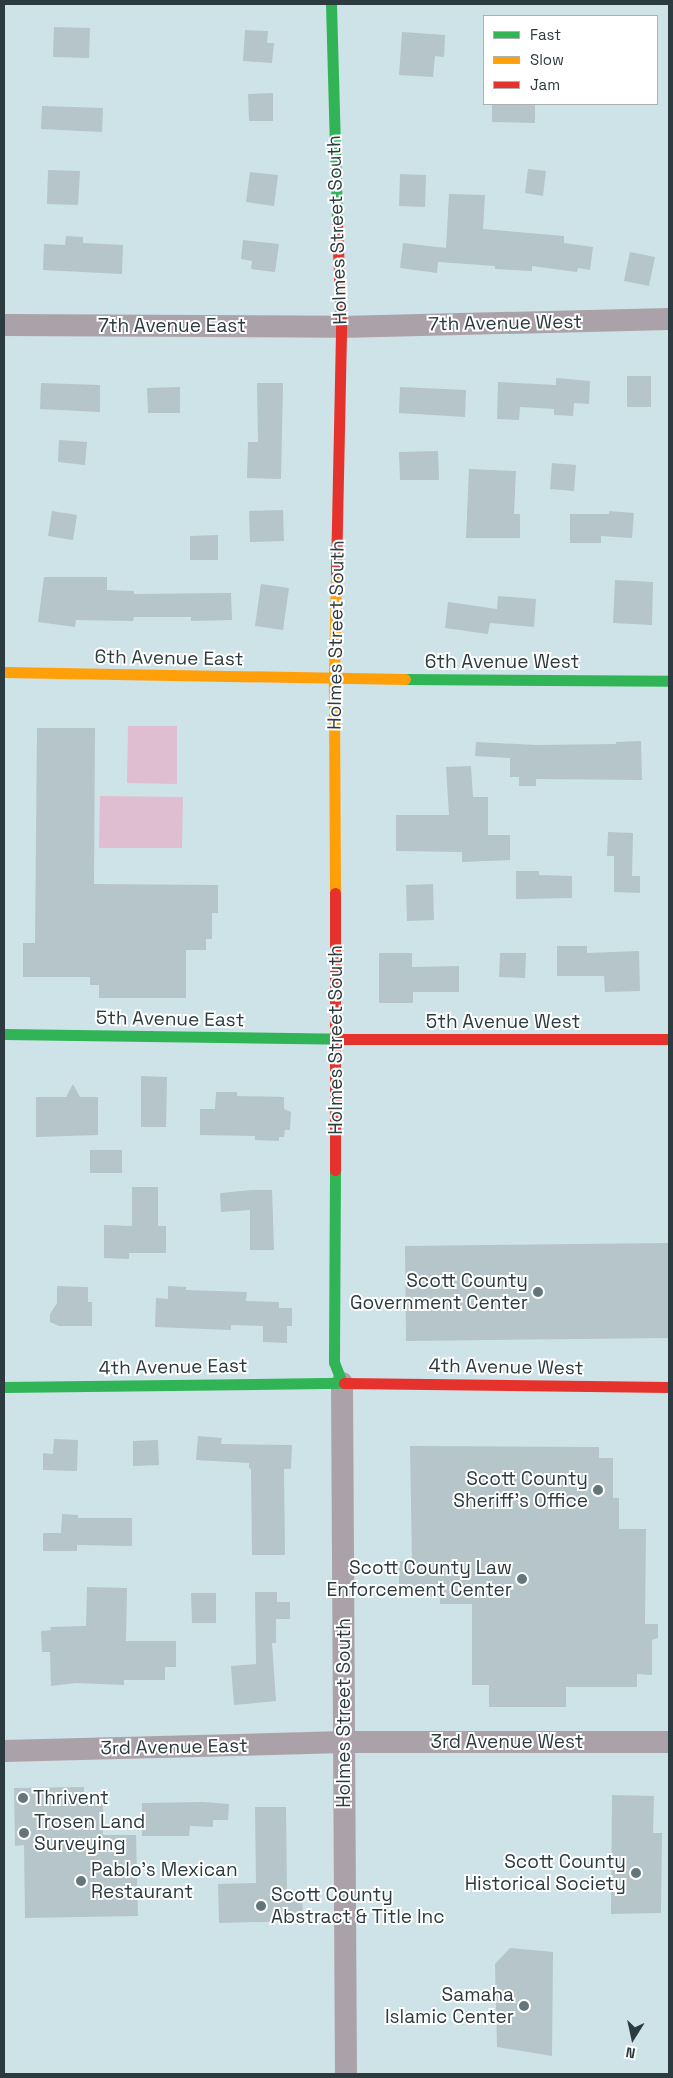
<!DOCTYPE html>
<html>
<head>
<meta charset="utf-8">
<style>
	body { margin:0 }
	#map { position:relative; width:673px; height:2078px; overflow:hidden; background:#cee3e8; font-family:"Space Grotesk",sans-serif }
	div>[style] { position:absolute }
	.green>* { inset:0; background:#e0bed1 }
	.building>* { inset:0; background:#b5c5ca }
	.street>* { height:22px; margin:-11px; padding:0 11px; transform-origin:11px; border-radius:11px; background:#aaa2a8 }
	.fast>* { height:11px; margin:-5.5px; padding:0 5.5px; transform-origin:5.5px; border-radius:5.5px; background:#30b455 }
	.slow>* { height:11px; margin:-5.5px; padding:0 5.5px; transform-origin:5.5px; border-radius:5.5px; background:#ff9f0a }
	.jam>* { height:11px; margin:-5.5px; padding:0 5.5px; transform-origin:5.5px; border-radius:5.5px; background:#e5322d }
	.dots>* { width:14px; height:14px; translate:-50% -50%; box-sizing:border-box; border:2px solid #fff; border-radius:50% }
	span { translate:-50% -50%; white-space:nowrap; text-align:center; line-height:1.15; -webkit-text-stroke:4px #fff; paint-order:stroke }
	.street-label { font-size:19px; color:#2c3b3f }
	.poi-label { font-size:19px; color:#2c3b3f }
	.right { translate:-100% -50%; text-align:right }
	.left { translate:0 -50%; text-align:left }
	.frame { position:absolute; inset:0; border:5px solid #2c3b3f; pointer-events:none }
	.legend { position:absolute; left:483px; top:15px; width:175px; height:90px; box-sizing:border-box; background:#fff; border:1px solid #abb1b2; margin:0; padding:6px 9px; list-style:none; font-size:15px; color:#2c3b3f }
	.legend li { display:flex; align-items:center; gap:10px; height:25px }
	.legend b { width:25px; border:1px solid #abb1b2 }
	.north { position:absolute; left:608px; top:2013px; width:50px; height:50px; -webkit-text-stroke:4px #fff; paint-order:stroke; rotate:190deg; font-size:14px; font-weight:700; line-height:20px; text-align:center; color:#2c3b3f }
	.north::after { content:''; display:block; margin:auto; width:18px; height:22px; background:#2c3b3f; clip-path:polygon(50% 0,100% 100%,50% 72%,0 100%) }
</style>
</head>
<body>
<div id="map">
	<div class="green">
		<i style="clip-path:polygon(128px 726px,177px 726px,177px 784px,127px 783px)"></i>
		<i style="clip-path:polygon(100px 796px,183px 797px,182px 848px,99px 848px)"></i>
	</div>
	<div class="building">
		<i style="clip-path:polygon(54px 27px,90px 28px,89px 58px,53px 57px)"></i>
		<i style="clip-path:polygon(245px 30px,268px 31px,267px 43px,274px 43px,272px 63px,243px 61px)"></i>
		<i style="clip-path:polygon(402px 32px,445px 35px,444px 57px,435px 56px,433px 77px,399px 75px)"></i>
		<i style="clip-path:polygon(273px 93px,273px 121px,249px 121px,248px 94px)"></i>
		<i style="clip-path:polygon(492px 104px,535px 104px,535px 123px,492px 122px)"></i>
		<i style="clip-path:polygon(42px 106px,103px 108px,102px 132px,41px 129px)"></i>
		<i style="clip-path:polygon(528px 169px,546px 171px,543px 196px,525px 193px)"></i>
		<i style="clip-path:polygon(48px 170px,80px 171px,78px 205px,47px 204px)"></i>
		<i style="clip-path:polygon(250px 172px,278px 175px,274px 206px,246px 202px)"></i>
		<i style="clip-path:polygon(400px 174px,426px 175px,425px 207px,399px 206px)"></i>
		<i style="clip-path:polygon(449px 194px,485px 195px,483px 229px,564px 236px,564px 243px,593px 247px,590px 270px,578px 268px,577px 272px,532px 266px,532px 271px,495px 269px,495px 266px,438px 262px,437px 273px,400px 268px,403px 243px,446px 248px)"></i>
		<i style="clip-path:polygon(66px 236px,83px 237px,83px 243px,123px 245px,122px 274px,43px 270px,44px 244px,65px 245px)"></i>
		<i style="clip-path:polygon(243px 240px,279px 244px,275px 272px,251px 269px,252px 261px,241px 259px)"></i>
		<i style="clip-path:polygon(630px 252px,655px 257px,649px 286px,624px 281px)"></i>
		<i style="clip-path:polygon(627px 376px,651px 376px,651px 407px,627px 407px)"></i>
		<i style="clip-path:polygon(556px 378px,590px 381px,589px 404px,574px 403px,573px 416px,554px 415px,554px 409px,520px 407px,519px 420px,497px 419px,498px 382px,556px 385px)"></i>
		<i style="clip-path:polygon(41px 383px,100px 385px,100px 412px,40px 409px)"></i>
		<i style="clip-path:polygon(257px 383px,283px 383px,281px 479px,247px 478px,248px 442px,258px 442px)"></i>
		<i style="clip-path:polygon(180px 387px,180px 413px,148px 413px,147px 388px)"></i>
		<i style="clip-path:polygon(400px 387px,466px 390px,465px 417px,399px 413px)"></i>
		<i style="clip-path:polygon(59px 440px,87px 442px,85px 465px,58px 462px)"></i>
		<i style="clip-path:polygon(438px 451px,439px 480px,400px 480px,399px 452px)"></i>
		<i style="clip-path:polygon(552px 463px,576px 465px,574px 491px,550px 489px)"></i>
		<i style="clip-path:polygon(469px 469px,516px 471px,514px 514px,520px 514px,520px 538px,466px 538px)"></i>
		<i style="clip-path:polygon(283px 510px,284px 541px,250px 542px,249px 511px)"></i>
		<i style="clip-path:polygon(52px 511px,77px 515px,73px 540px,48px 536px)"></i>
		<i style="clip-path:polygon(609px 511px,634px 513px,632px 538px,601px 536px,601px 543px,570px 543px,570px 514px,609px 514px)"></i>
		<i style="clip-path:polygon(218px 535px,218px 560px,190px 560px,190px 536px)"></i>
		<i style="clip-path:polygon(44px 577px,107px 577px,107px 590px,134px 591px,134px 594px,231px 593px,232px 620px,191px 621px,191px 617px,134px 617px,133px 621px,76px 620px,75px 627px,38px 622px)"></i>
		<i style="clip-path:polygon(615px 580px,653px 582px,652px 625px,613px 623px)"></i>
		<i style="clip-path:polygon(261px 584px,289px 588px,283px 630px,255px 626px)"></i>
		<i style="clip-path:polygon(498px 596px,536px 599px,534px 627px,490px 623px,488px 634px,445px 628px,448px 602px,497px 609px)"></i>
		<i style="clip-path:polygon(37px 728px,95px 728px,94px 884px,218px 885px,218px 913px,212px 913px,212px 939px,206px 939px,206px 950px,186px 950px,186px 998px,99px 998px,99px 985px,90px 985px,90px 977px,23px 977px,23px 943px,35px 943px)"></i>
		<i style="clip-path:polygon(641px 741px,642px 780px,536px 779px,536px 786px,519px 786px,519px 777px,510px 777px,510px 758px,475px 756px,476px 742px,537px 745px,616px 744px,616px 742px)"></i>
		<i style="clip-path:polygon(471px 766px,473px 797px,488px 797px,488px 835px,510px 835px,510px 860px,462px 862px,462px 852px,396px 851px,396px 815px,449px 815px,446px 767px)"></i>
		<i style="clip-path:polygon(608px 832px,633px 833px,632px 876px,640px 876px,640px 893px,614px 892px,614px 856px,607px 856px)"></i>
		<i style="clip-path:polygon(516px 871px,539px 871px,539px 875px,572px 876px,572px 898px,516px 899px)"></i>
		<i style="clip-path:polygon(433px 884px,434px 920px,407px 921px,406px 885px)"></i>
		<i style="clip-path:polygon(557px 946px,587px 946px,587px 953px,639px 951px,640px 991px,605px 992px,604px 976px,557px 976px)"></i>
		<i style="clip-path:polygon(379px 953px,412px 953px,412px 967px,459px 966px,459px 992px,413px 992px,413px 1003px,379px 1003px)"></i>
		<i style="clip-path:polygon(500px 953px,526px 953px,525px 978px,499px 977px)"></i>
		<i style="clip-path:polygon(141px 1076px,167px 1077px,166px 1127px,141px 1127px)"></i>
		<i style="clip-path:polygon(73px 1084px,80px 1097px,98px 1097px,98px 1135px,36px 1137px,36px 1097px,66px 1097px)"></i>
		<i style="clip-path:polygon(216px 1092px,237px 1092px,237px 1096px,284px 1097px,284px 1109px,291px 1112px,290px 1130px,285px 1130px,284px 1137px,279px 1137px,279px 1141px,255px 1140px,255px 1136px,200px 1135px,200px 1109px,215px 1109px)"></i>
		<i style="clip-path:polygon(90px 1150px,122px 1150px,122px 1173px,90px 1173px)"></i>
		<i style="clip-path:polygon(132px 1187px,158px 1187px,158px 1226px,166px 1226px,166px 1253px,129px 1253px,129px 1259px,104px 1258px,104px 1225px,132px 1226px)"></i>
		<i style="clip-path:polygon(252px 1190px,272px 1190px,274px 1250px,250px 1250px,250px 1210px,221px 1212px,220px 1193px)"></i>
		<i style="clip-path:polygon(669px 1243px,669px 1338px,406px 1341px,405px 1246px)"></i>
		<i style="clip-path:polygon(57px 1286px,88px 1287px,88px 1302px,92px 1302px,92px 1326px,59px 1326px,50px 1322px,50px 1314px,57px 1303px)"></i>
		<i style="clip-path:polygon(168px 1286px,186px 1287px,186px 1290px,247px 1292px,246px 1301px,279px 1302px,279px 1308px,292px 1308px,292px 1326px,287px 1326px,287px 1343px,263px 1342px,263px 1326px,231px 1325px,231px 1330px,155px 1327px,156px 1298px,168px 1299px)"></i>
		<i style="clip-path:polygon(198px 1436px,222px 1438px,221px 1444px,292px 1445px,291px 1469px,284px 1469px,285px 1555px,252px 1555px,251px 1469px,249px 1468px,249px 1463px,196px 1460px)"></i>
		<i style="clip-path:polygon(54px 1439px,78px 1440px,77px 1471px,43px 1470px,43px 1453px,53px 1454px)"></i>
		<i style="clip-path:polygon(158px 1440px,159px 1465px,133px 1466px,133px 1441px)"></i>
		<i style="clip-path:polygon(410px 1446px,599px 1447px,599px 1458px,613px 1458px,613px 1498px,619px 1498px,619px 1529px,646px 1529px,645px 1624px,658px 1624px,658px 1638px,652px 1640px,652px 1675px,637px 1674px,637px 1687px,566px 1687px,566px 1707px,489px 1707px,489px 1685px,472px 1685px,472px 1604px,440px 1604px,440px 1597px,399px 1597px,399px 1561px,412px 1561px)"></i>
		<i style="clip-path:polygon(62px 1514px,78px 1515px,78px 1518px,132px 1518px,132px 1546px,77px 1545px,77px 1551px,43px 1551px,43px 1533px,61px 1533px)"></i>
		<i style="clip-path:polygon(87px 1587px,127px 1588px,126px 1641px,176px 1641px,176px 1667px,165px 1667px,165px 1680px,124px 1680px,124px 1685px,76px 1683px,51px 1686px,50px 1652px,42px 1652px,41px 1631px,51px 1630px,50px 1627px,86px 1626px)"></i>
		<i style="clip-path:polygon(255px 1592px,277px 1592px,277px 1602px,290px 1602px,290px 1619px,276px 1619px,276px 1643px,272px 1643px,276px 1701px,234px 1705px,231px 1666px,256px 1664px)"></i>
		<i style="clip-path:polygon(191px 1593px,216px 1593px,216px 1623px,192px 1623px)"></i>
		<i style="clip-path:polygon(84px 1787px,84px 1802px,103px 1802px,103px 1835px,136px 1835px,138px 1916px,25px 1918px,24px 1845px,15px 1846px,14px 1788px)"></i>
		<i style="clip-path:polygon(612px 1795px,654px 1796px,653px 1833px,662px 1833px,661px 1913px,611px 1914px)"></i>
		<i style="clip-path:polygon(203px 1802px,229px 1804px,228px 1820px,213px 1820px,213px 1827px,190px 1826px,189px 1836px,142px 1836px,142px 1803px)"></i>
		<i style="clip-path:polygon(255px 1807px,286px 1807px,287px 1891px,302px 1890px,303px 1921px,219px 1923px,218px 1884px,256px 1883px)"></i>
		<i style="clip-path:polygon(510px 1948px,553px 1952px,552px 2056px,497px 2047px,495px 1964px)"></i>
	</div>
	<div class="street">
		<i style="left:4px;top:325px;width:337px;rotate:0.3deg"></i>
		<i style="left:341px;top:327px;width:328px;rotate:-1.4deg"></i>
		<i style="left:342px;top:1383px;width:691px;rotate:89.67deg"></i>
		<i style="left:4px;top:1751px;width:340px;rotate:-1.5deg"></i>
		<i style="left:344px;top:1742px;width:325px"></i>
	</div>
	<div class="fast">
		<i style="left:331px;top:4px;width:217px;rotate:88.4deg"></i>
		<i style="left:405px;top:679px;width:264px;rotate:0.4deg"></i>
		<i style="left:4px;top:1034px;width:339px;rotate:0.8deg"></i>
		<i style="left:335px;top:1170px;width:192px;rotate:90.3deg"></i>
		<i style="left:334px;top:1362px;width:22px;rotate:69deg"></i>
		<i style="left:4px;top:1387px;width:340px;rotate:-0.7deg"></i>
	</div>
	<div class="slow">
		<i style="left:4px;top:672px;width:401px;rotate:1deg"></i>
		<i style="left:335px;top:893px;width:214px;rotate:-90.3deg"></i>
		<i style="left:334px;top:679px;width:107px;rotate:-88.9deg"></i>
	</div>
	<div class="jam">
		<i style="left:336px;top:572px;width:245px;rotate:-88.8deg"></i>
		<i style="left:341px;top:327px;width:106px;rotate:-92.2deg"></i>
		<i style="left:335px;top:893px;width:277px;rotate:90deg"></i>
		<i style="left:343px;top:1039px;width:326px"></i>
		<i style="left:344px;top:1383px;width:325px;rotate:0.7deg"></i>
	</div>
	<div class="dots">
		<i style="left:538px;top:1292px;background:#65767a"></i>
		<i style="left:598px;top:1490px;background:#65767a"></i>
		<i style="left:522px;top:1579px;background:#65767a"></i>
		<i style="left:23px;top:1798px;background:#65767a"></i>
		<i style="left:24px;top:1833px;background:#65767a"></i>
		<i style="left:636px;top:1873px;background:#65767a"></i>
		<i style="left:81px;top:1881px;background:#65767a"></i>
		<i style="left:261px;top:1906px;background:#65767a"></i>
		<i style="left:524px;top:2006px;background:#65767a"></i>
	</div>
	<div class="street-label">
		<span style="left:337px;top:230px;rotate:-92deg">Holmes Street South</span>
		<span style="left:505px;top:323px;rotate:-1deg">7th Avenue West</span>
		<span style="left:172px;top:326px">7th Avenue East</span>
		<span style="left:336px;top:635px;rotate:-89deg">Holmes Street South</span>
		<span style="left:169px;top:658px;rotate:1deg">6th Avenue East</span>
		<span style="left:502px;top:662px">6th Avenue West</span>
		<span style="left:170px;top:1019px;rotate:1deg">5th Avenue East</span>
		<span style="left:503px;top:1022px">5th Avenue West</span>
		<span style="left:336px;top:1040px;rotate:-90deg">Holmes Street South</span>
		<span style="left:173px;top:1367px;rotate:-1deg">4th Avenue East</span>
		<span style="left:506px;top:1367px;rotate:1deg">4th Avenue West</span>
		<span style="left:344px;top:1713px;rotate:-90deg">Holmes Street South</span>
		<span style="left:507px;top:1742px">3rd Avenue West</span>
		<span style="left:174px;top:1747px;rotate:-1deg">3rd Avenue East</span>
	</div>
	<div class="poi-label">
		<span class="right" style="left:528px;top:1292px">Scott County<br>Government Center</span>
		<span class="right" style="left:588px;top:1490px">Scott County<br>Sheriff's Office</span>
		<span class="right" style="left:512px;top:1579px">Scott County Law<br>Enforcement Center</span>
		<span class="left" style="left:33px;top:1798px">Thrivent</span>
		<span class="left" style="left:34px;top:1833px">Trosen Land<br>Surveying</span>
		<span class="right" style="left:626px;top:1873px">Scott County<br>Historical Society</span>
		<span class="left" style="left:91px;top:1881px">Pablo's Mexican<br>Restaurant</span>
		<span class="left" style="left:271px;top:1906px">Scott County<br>Abstract &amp; Title Inc</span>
		<span class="right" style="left:514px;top:2006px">Samaha<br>Islamic Center</span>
	</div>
	<div class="frame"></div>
	<ul class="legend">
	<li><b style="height:6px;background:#30b455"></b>Fast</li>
	<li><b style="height:6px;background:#ff9f0a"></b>Slow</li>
	<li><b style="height:6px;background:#e5322d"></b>Jam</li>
	</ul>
	<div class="north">N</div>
</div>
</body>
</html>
